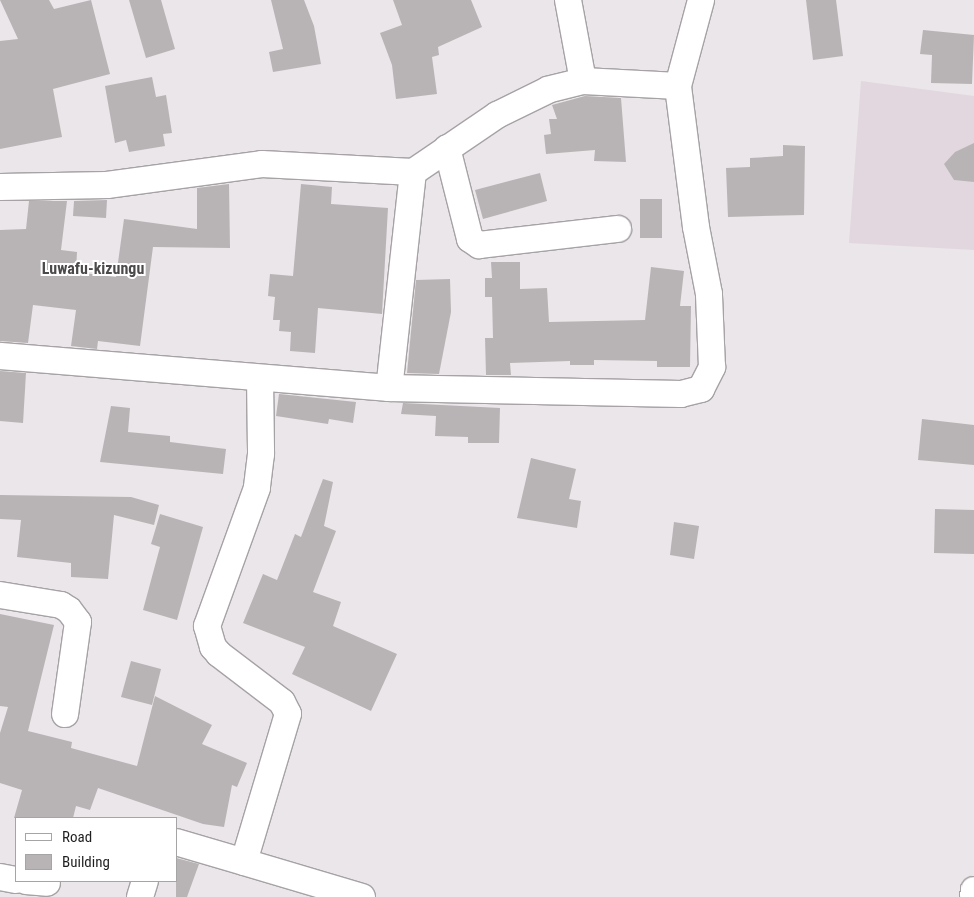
<!DOCTYPE html>
<html>
<head>
<meta charset="utf-8">
<style>
	body { margin:0 }
	#map { position:relative; width:974px; height:897px; overflow:hidden; background:#eae6e9; font-family:"Roboto Condensed",sans-serif }
	div>[style] { position:absolute }
	.built>* { inset:0; background:#e2d7de }
	.building>* { inset:0; background:#b8b4b6 }
	.roads { filter:drop-shadow(1px 0 #a6a2a5) drop-shadow(-1px 0 #a6a2a5) drop-shadow(0 1px #a6a2a5) drop-shadow(0 -1px #a6a2a5) }
	.minor>* { height:26px; margin:-13px; padding:0 13px; transform-origin:13px; border-radius:13px; background:#fff }
	span { translate:-50% -50%; white-space:nowrap; text-align:center; line-height:1.15; -webkit-text-stroke:4px #fff; paint-order:stroke }
	.quarter-label { font-size:16px; color:#4c494b; font-weight:700 }
	.legend { position:absolute; left:15px; top:817px; width:162px; height:65px; box-sizing:border-box; background:#fff; border:1px solid #a6a5a6; margin:0; padding:6px 9px; list-style:none; font-size:15px; color:#201f20 }
	.legend li { display:flex; align-items:center; gap:10px; height:25px }
	.legend b { width:25px; border:1px solid #a6a5a6 }
</style>
</head>
<body>
<div id="map">
	<div class="built">
		<i style="clip-path:polygon(861px 81px,974px 96px,974px 250px,849px 243px)"></i>
	</div>
	<div class="building">
		<i style="clip-path:polygon(0 0,49px 0,54px 9px,91px 0,110px 74px,53px 89px,62px 137px,0 149px,0 41px,18px 39px)"></i>
		<i style="clip-path:polygon(129px 0,161px 0,175px 49px,146px 58px)"></i>
		<i style="clip-path:polygon(271px 0,304px 0,314px 26px,321px 64px,273px 72px,269px 52px,283px 49px)"></i>
		<i style="clip-path:polygon(393px 0,471px 0,482px 27px,438px 47px,439px 55px,432px 57px,437px 94px,396px 99px,392px 65px,380px 33px,402px 25px)"></i>
		<i style="clip-path:polygon(806px 0,836px 0,843px 56px,813px 60px)"></i>
		<i style="clip-path:polygon(923px 30px,974px 35px,972px 84px,931px 83px,932px 55px,920px 54px)"></i>
		<i style="clip-path:polygon(152px 77px,156px 97px,166px 95px,172px 133px,163px 134px,165px 146px,129px 152px,126px 140px,115px 143px,105px 86px)"></i>
		<i style="clip-path:polygon(585px 96px,621px 98px,626px 162px,594px 161px,595px 150px,546px 154px,544px 135px,551px 134px,549px 119px,557px 119px,552px 105px)"></i>
		<i style="clip-path:polygon(974px 143px,974px 182px,954px 180px,944px 164px,955px 152px)"></i>
		<i style="clip-path:polygon(783px 145px,805px 146px,804px 215px,728px 217px,726px 168px,750px 167px,750px 158px,783px 156px)"></i>
		<i style="clip-path:polygon(540px 173px,547px 201px,483px 219px,475px 190px)"></i>
		<i style="clip-path:polygon(229px 184px,230px 248px,153px 247px,140px 346px,98px 341px,97px 349px,71px 346px,76px 310px,33px 305px,28px 343px,0 341px,0 230px,26px 229px,29px 201px,67px 201px,61px 250px,77px 252px,76px 272px,116px 277px,124px 219px,197px 229px,197px 188px)"></i>
		<i style="clip-path:polygon(301px 184px,332px 187px,331px 204px,388px 208px,382px 314px,318px 308px,315px 353px,290px 351px,291px 332px,279px 331px,280px 320px,273px 320px,275px 297px,268px 296px,270px 274px,293px 276px)"></i>
		<i style="clip-path:polygon(640px 199px,662px 199px,662px 238px,640px 238px)"></i>
		<i style="clip-path:polygon(107px 200px,106px 218px,73px 216px,74px 201px)"></i>
		<i style="clip-path:polygon(491px 262px,520px 262px,520px 289px,547px 288px,549px 322px,645px 320px,651px 267px,684px 271px,680px 306px,691px 306px,690px 367px,657px 367px,657px 361px,594px 360px,594px 365px,570px 365px,570px 361px,510px 363px,511px 375px,486px 375px,485px 338px,493px 338px,492px 297px,485px 297px,485px 278px,492px 278px)"></i>
		<i style="clip-path:polygon(450px 279px,451px 312px,439px 374px,407px 373px,416px 280px)"></i>
		<i style="clip-path:polygon(0 371px,26px 373px,23px 423px,0 421px)"></i>
		<i style="clip-path:polygon(279px 394px,356px 402px,353px 423px,329px 419px,328px 424px,276px 416px)"></i>
		<i style="clip-path:polygon(403px 403px,500px 408px,499px 443px,468px 443px,468px 437px,435px 436px,436px 416px,401px 414px)"></i>
		<i style="clip-path:polygon(111px 406px,130px 408px,128px 432px,170px 436px,170px 442px,226px 449px,223px 474px,100px 462px)"></i>
		<i style="clip-path:polygon(922px 419px,974px 425px,974px 465px,918px 460px)"></i>
		<i style="clip-path:polygon(531px 458px,576px 469px,569px 499px,581px 501px,577px 528px,517px 518px)"></i>
		<i style="clip-path:polygon(323px 479px,333px 482px,324px 526px,336px 531px,313px 592px,341px 602px,333px 626px,397px 654px,371px 711px,292px 674px,305px 647px,243px 623px,263px 574px,277px 580px,295px 534px,301px 537px)"></i>
		<i style="clip-path:polygon(0 495px,131px 497px,159px 505px,154px 525px,114px 515px,108px 579px,71px 577px,71px 563px,17px 557px,21px 520px,0 519px)"></i>
		<i style="clip-path:polygon(935px 509px,974px 510px,974px 554px,934px 553px)"></i>
		<i style="clip-path:polygon(160px 514px,203px 527px,177px 620px,143px 610px,160px 547px,151px 544px)"></i>
		<i style="clip-path:polygon(674px 522px,699px 526px,694px 559px,670px 555px)"></i>
		<i style="clip-path:polygon(0 614px,54px 625px,28px 731px,72px 742px,71px 748px,137px 766px,155px 696px,212px 725px,202px 744px,247px 763px,237px 787px,232px 785px,224px 827px,203px 824px,98px 788px,90px 810px,76px 806px,73px 818px,14px 818px,22px 790px,0 783px,0 733px,8px 707px,0 706px)"></i>
		<i style="clip-path:polygon(131px 661px,161px 669px,152px 705px,121px 697px)"></i>
		<i style="clip-path:polygon(176px 858px,199px 864px,187px 897px,176px 897px)"></i>
	</div>
	<div class="roads">
		<div class="minor">
			<i style="left:568px;top:0;width:82px;rotate:79.5deg"></i>
			<i style="left:678px;top:86px;width:89px;rotate:-75deg"></i>
			<i style="left:447px;top:148px;width:94px;rotate:75.8deg"></i>
			<i style="left:470px;top:239px;width:11px;rotate:34deg"></i>
			<i style="left:479px;top:245px;width:140px;rotate:-6.6deg"></i>
			<i style="left:0;top:187px;width:107px;rotate:-1.1deg"></i>
			<i style="left:107px;top:185px;width:156px;rotate:-7.7deg"></i>
			<i style="left:262px;top:164px;width:151px;rotate:3deg"></i>
			<i style="left:0;top:356px;width:390px;rotate:4.7deg"></i>
			<i style="left:389px;top:388px;width:292px;rotate:1.2deg"></i>
			<i style="left:681px;top:394px;width:21px;rotate:-14deg"></i>
			<i style="left:701px;top:389px;width:25px;rotate:-63deg"></i>
			<i style="left:712px;top:367px;width:73px;rotate:-92.4deg"></i>
			<i style="left:709px;top:294px;width:68px;rotate:-101deg"></i>
			<i style="left:696px;top:227px;width:142px;rotate:-97.3deg"></i>
			<i style="left:678px;top:86px;width:95px;rotate:-177deg"></i>
			<i style="left:583px;top:81px;width:36px;rotate:166deg"></i>
			<i style="left:548px;top:90px;width:57px;rotate:153.9deg"></i>
			<i style="left:497px;top:115px;width:102px;rotate:145.8deg"></i>
			<i style="left:413px;top:172px;width:217px;rotate:96.3deg"></i>
			<i style="left:260px;top:378px;width:76px;rotate:89.2deg"></i>
			<i style="left:261px;top:454px;width:34px;rotate:97deg"></i>
			<i style="left:257px;top:488px;width:147px;rotate:109.9deg"></i>
			<i style="left:207px;top:626px;width:22px;rotate:74deg"></i>
			<i style="left:213px;top:647px;width:9px;rotate:49deg"></i>
			<i style="left:219px;top:654px;width:79px;rotate:37.3deg"></i>
			<i style="left:282px;top:702px;width:13px;rotate:63deg"></i>
			<i style="left:288px;top:714px;width:154px;rotate:106.6deg"></i>
			<i style="left:244px;top:862px;width:123px;rotate:16.5deg"></i>
			<i style="left:0;top:595px;width:62px;rotate:9.3deg"></i>
			<i style="left:61px;top:605px;width:9px;rotate:32deg"></i>
			<i style="left:69px;top:610px;width:15px;rotate:53deg"></i>
			<i style="left:78px;top:622px;width:93px;rotate:98deg"></i>
			<i style="left:176px;top:842px;width:71px;rotate:16.4deg"></i>
			<i style="left:0;top:877px;width:16px;rotate:11deg"></i>
			<i style="left:26px;top:881px;width:21px;rotate:5deg"></i>
			<i style="left:140px;top:897px;width:17px;rotate:-73deg"></i>
			<i style="left:973px;top:897px;width:7px;rotate:-82deg"></i>
		</div>
	</div>
	<div class="quarter-label">
		<span style="left:93px;top:269px">Luwafu-kizungu</span>
	</div>
	<ul class="legend">
	<li><b style="height:6px;background:#fff"></b>Road</li>
	<li><b style="height:14px;background:#b8b4b6"></b>Building</li>
	</ul>
</div>
</body>
</html>
